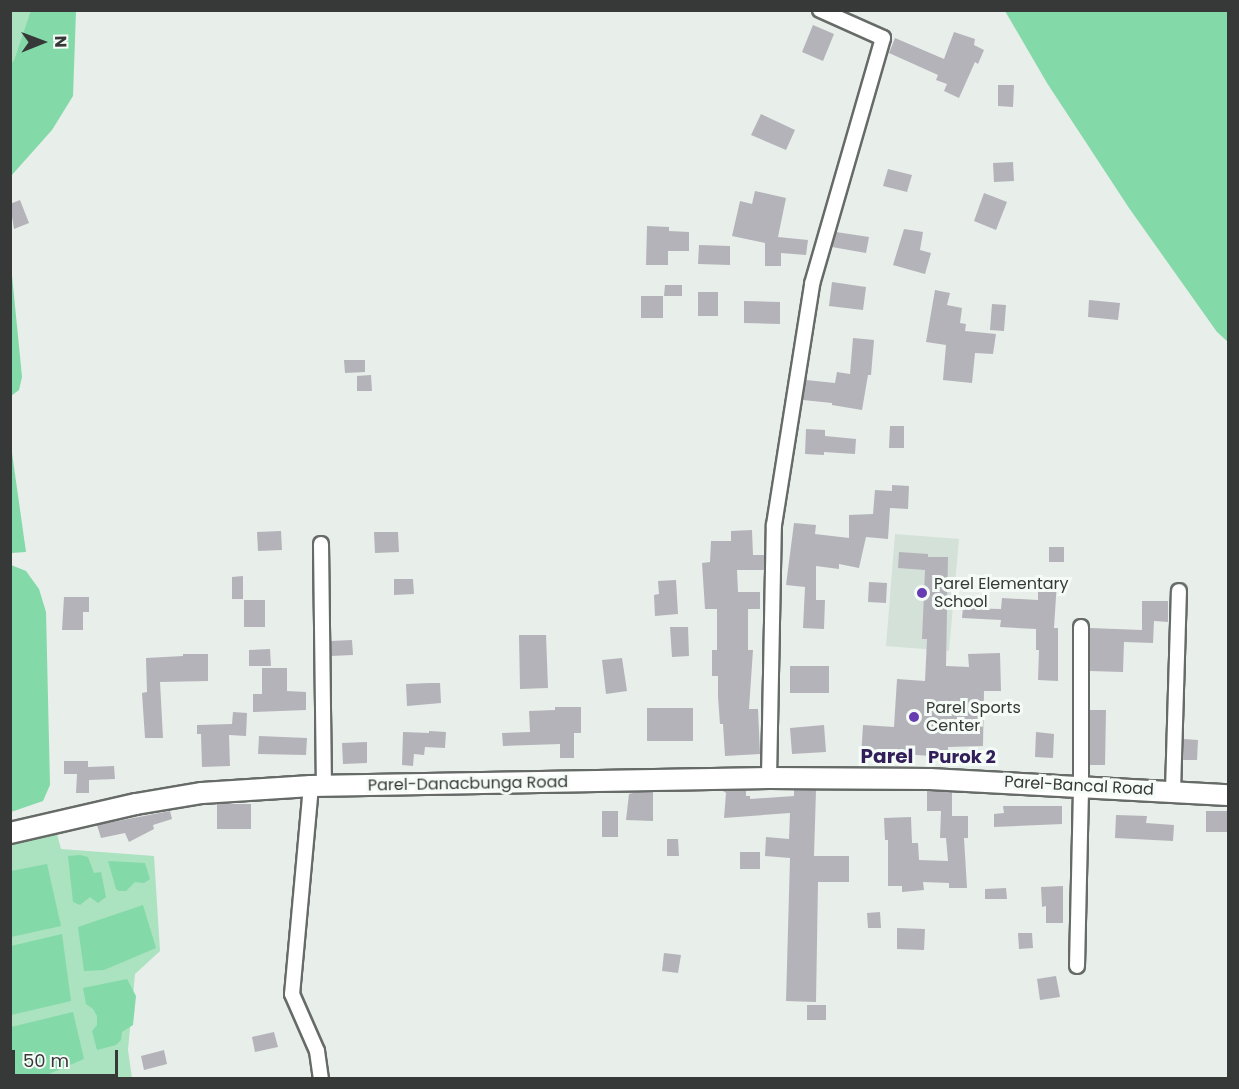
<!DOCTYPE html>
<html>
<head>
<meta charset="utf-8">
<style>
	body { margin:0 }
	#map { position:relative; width:1239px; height:1089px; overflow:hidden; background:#e8eeea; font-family:Poppins,sans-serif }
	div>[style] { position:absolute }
	.built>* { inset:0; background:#d4e1d9 }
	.green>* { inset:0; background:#abe2c0 }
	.water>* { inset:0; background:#83d9a7 }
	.building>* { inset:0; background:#b4b3b9 }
	.roads { filter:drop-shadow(2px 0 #666b68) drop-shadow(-2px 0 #666b68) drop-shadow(0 2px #666b68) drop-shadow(0 -2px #666b68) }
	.street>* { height:14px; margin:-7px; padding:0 7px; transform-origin:7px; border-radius:7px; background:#fff }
	.secondary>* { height:20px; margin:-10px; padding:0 10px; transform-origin:10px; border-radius:10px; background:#fff }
	.dots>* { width:16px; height:16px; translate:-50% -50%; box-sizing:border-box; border:3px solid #f5fcf7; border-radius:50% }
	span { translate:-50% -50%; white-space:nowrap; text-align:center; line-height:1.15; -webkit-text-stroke:6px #f5fcf7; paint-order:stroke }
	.poi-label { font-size:16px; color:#373938 }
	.left { translate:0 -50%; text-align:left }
	.street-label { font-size:16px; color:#373938 }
	.neighbourhood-label { font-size:18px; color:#321f59; font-weight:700 }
	.quarter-label { font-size:20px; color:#321f59; font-weight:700 }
	.frame { position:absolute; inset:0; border:12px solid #373938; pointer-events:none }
	.north { position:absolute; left:12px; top:12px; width:60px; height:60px; -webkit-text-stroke:4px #f5fcf7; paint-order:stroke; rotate:89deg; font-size:16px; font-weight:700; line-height:24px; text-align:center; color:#373938 }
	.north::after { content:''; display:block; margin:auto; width:21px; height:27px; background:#373938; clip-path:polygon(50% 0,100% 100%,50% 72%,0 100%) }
	.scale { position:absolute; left:12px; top:1050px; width:106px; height:27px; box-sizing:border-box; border:3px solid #373938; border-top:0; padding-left:8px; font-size:18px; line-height:21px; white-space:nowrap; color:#373938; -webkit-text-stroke:4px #f5fcf7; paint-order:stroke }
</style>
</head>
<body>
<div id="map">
	<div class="built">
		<i style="clip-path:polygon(895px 534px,959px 539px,949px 651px,886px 646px)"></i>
	</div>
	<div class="green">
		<i style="clip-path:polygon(11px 11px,31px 11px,14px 60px,11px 64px)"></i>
		<i style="clip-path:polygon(54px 823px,61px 849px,154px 856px,160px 951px,135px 974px,128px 1050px,132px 1078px,11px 1078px,10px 833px)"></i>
	</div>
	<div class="water">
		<i style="clip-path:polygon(31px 10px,76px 11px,73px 96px,52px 130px,11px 176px,11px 64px,14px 60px)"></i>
		<i style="clip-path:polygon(1005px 11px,1228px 11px,1228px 342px,1217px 332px,1129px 208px,1047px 83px)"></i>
		<i style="clip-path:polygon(10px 255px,22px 377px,19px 390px,11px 396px)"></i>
		<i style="clip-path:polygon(11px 446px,26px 552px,11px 553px)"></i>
		<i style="clip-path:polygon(11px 565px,26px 571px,39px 589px,46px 612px,50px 785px,43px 801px,11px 812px)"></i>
		<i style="clip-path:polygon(80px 855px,88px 857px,94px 873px,101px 872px,106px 897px,98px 903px,90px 897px,80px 905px,73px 902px,68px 856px)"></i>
		<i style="clip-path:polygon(108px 861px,145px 863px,150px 879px,144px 883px,135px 882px,126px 891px,119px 891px,116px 889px)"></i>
		<i style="clip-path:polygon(47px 864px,61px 926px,11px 937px,11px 871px)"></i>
		<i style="clip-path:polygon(143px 905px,156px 948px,104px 970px,84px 971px,78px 927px)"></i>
		<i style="clip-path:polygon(62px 934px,71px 1001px,11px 1015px,11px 946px)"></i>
		<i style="clip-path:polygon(127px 979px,136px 996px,133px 1025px,122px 1032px,121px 1040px,116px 1045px,97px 1050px,92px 1031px,97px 1025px,97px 1016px,93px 1009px,86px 1004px,83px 988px)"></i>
		<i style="clip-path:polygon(73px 1012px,84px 1059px,39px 1078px,11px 1078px,11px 1027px)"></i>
	</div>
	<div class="building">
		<i style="clip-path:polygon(813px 25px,834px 34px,823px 61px,802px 52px)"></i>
		<i style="clip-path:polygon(954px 32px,975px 39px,974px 45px,984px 50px,978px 64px,975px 62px,959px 98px,944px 91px,947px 84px,936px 80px,938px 75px,889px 53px,895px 38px,944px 59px)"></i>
		<i style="clip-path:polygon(998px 85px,1014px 85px,1013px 107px,998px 106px)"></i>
		<i style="clip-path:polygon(761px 114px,795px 130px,786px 150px,751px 135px)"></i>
		<i style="clip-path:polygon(1013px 162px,1014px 181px,994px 182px,993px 163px)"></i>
		<i style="clip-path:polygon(888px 169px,912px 175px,907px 192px,883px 186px)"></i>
		<i style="clip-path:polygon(755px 191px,786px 198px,778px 237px,808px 240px,806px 255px,781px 253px,781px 266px,765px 266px,765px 243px,732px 236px,740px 201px,752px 204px)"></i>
		<i style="clip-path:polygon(984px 193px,1007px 202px,996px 230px,974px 221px)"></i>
		<i style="clip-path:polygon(20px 200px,29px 223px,14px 229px,10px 204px)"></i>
		<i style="clip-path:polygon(647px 226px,669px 227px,669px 231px,689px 232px,689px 251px,668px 251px,668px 265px,646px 265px)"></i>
		<i style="clip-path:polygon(904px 229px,923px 232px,920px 250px,931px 253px,925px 274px,893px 265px)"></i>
		<i style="clip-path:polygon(836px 232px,869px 237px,866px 253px,832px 247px)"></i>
		<i style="clip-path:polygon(699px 245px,730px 246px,730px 265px,698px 264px)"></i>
		<i style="clip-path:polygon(832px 282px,866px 287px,863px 310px,829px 306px)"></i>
		<i style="clip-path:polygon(665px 285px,682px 285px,682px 296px,664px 296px)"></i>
		<i style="clip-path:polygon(935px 290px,950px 293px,947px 305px,962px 308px,960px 323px,966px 324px,965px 331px,996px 334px,993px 354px,975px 353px,972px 383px,943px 380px,946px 345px,926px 342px)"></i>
		<i style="clip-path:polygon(698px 292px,718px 292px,718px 316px,698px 316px)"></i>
		<i style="clip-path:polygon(641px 296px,663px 296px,663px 318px,641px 318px)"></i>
		<i style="clip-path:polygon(1089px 300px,1120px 303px,1118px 320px,1088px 317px)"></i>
		<i style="clip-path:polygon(744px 301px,780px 302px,780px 324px,744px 323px)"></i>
		<i style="clip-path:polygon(992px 304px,1006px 305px,1004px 331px,990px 330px)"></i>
		<i style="clip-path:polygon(853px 338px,874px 340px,871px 375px,868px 375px,862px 410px,832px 405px,832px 403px,803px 400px,806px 380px,835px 383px,837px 372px,850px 374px)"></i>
		<i style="clip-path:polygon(344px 360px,365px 360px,365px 372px,345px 373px)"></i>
		<i style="clip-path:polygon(371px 375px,372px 391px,357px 391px,357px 376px)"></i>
		<i style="clip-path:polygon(890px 426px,904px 426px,904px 448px,889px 448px)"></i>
		<i style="clip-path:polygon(806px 429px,825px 430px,825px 436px,856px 439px,855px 454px,824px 452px,824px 455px,805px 454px)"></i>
		<i style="clip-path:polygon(892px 485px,909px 486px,908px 509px,890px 508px,888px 539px,866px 537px,859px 568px,839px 564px,839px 569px,816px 566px,816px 600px,825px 600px,824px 629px,803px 628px,805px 587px,786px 585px,794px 523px,816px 525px,815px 534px,849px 538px,849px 515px,873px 514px,875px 490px,892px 491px)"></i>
		<i style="clip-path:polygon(752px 530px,753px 555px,764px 555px,764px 570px,737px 570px,738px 592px,760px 592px,760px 609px,748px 609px,748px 650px,753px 650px,749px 709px,758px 709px,760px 754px,725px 756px,723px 724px,720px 724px,718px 697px,718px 676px,712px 676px,712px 650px,717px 650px,717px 609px,705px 609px,702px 563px,710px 562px,711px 541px,731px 541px,731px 531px)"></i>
		<i style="clip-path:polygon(281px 531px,282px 550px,258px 551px,257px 532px)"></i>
		<i style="clip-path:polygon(374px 532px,398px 532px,399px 552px,375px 553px)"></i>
		<i style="clip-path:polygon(1049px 547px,1064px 547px,1064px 562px,1049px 562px)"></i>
		<i style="clip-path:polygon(899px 552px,928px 554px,928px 557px,948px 557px,946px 666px,969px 667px,968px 654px,1000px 653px,1001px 691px,984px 691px,983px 746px,948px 747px,948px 751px,931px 751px,930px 756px,878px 752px,878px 758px,861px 757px,863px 725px,894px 727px,897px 679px,925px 681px,927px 639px,922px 639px,925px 570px,898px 568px)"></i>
		<i style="clip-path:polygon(243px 576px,243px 599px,232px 599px,232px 577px)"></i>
		<i style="clip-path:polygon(394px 579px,413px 579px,414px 594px,394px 595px)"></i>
		<i style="clip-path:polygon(676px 580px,678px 614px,655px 616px,654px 595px,659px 594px,658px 581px)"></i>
		<i style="clip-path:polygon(1038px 580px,1057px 581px,1054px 628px,1058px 628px,1058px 681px,1038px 680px,1039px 650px,1036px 650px,1036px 629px,1000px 627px,1001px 620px,962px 618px,963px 608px,1001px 609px,1002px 598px,1038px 600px)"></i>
		<i style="clip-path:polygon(869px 582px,887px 583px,886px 603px,868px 602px)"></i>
		<i style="clip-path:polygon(64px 597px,89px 597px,89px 612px,83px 612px,83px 630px,62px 630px)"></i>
		<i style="clip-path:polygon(244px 600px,265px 600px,265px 627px,244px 627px)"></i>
		<i style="clip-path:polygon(1142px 601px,1168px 601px,1168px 622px,1154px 621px,1153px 643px,1124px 642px,1123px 672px,1090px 671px,1090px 628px,1142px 630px)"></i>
		<i style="clip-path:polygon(670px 627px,688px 627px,689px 656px,672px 657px)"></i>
		<i style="clip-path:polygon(519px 635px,546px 635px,548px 688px,520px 689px)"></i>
		<i style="clip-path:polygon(352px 640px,353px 655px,331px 656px,331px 641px)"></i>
		<i style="clip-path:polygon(270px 649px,271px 666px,249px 666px,249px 650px)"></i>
		<i style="clip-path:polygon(183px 654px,208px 654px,208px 681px,160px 682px,163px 738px,145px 738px,142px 693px,147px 692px,146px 658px,183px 656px)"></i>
		<i style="clip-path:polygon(622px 658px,627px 691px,606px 694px,602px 660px)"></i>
		<i style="clip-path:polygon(790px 666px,829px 666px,829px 693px,790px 693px)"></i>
		<i style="clip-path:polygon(262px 668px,287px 668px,287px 691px,306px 692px,306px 710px,253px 712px,253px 694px,262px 694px)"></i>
		<i style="clip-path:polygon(430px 683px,440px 683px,441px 703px,407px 706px,406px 684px)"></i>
		<i style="clip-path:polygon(555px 707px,581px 707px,581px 733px,574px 733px,574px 758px,560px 758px,560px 744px,503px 746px,502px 733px,530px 732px,529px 711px,555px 710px)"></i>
		<i style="clip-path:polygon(647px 708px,693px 708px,693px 741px,647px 741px)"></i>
		<i style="clip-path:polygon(1090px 710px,1106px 710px,1105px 765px,1090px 765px)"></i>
		<i style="clip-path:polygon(233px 712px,247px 713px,246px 736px,229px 735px,230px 766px,202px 767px,201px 734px,197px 734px,197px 725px,232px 724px)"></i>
		<i style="clip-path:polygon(824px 725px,826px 752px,792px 754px,790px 728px)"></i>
		<i style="clip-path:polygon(429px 731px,446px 732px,445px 748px,425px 747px,424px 755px,414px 754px,413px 766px,402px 765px,403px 732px,429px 733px)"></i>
		<i style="clip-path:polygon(1036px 732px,1054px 734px,1053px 758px,1035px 757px)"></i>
		<i style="clip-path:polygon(259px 736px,307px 738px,306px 755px,258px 754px)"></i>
		<i style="clip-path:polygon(1184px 739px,1198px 740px,1197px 760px,1183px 760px)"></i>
		<i style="clip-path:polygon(367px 742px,367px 763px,343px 764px,342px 743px)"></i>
		<i style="clip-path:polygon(64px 761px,88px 761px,88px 767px,114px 766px,115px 779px,89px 780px,89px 793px,76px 793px,77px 774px,64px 774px)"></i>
		<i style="clip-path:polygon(746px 790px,746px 796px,750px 796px,750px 799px,794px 796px,794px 790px,816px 790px,814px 856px,849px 856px,849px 882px,818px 882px,816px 1002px,786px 1001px,790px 858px,765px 856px,766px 837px,789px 839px,790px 813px,724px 818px,726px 793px,723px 791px)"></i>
		<i style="clip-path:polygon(927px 791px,952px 792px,952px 816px,968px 816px,968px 838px,964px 838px,967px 888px,949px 888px,949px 883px,923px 882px,924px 890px,902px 892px,902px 886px,888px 886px,888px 840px,885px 840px,884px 818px,911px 817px,912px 843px,918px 843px,919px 860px,948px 861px,946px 838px,940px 838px,941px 811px,927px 811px)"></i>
		<i style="clip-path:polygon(636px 792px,653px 792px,653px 821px,626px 820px,629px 794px)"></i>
		<i style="clip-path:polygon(217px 804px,251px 804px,251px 829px,217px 829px)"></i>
		<i style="clip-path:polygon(1003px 806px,1062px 806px,1062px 824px,994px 827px,994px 814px,1004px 813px)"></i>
		<i style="clip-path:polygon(170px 811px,172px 819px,153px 825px,154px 829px,129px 842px,125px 833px,101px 838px,97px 825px)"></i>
		<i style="clip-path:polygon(602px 811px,618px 811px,618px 837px,602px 837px)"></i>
		<i style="clip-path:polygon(1206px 811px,1228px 811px,1228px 832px,1206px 832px)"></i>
		<i style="clip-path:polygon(1116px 815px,1147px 816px,1146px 823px,1174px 825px,1173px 841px,1115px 838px)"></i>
		<i style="clip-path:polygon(667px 839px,678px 839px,679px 856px,667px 856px)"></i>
		<i style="clip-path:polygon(740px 852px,760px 852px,760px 869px,740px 869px)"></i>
		<i style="clip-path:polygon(1063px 886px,1063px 923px,1046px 923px,1046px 906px,1042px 907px,1041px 887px)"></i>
		<i style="clip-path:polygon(1006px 888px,1007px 899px,985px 899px,985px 889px)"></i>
		<i style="clip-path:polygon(880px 912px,881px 928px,868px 928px,867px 913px)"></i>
		<i style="clip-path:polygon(897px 928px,925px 929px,924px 950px,897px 949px)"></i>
		<i style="clip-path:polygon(1018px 933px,1032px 933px,1033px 948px,1019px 949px)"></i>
		<i style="clip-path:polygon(664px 953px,681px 955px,678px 973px,662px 971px)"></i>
		<i style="clip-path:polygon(1056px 976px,1060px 997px,1040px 1000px,1037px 979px)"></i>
		<i style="clip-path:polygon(807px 1005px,826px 1005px,826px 1020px,807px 1020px)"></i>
		<i style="clip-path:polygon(274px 1032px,278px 1047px,255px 1052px,252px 1037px)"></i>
		<i style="clip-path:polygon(164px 1050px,167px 1064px,144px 1070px,141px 1056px)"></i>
	</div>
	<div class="roads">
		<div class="street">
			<i style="left:321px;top:544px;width:242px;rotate:89.3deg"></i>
			<i style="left:769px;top:778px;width:253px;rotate:-88.9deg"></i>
			<i style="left:774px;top:525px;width:244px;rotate:-81deg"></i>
			<i style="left:812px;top:284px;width:256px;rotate:-73.9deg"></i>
			<i style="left:883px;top:38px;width:69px;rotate:-156deg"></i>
			<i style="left:311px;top:786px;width:209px;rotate:95.2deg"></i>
			<i style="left:292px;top:994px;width:62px;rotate:66.3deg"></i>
			<i style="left:317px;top:1051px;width:27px;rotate:82deg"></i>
			<i style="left:1173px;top:791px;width:200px;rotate:-88.3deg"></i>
			<i style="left:1077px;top:966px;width:179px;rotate:-88.7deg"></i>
			<i style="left:1081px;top:787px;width:160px;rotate:-90deg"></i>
		</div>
		<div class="secondary">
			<i style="left:10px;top:833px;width:129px;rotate:-13deg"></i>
			<i style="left:136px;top:804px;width:67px;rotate:-9.5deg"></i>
			<i style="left:202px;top:793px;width:109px;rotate:-3.7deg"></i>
			<i style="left:311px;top:786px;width:458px;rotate:-1deg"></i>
			<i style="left:769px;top:778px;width:161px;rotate:0.4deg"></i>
			<i style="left:930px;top:779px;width:298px;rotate:3.1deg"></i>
		</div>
	</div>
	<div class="dots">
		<i style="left:922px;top:593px;background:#673cb3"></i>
		<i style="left:914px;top:717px;background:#673cb3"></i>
	</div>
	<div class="poi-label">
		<span class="left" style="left:934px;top:593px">Parel Elementary<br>School</span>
		<span class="left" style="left:926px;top:717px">Parel Sports<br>Center</span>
	</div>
	<div class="street-label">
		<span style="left:468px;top:784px;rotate:-1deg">Parel-Danacbunga Road</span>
		<span style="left:1079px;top:786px;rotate:3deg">Parel-Bancal Road</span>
	</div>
	<div class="neighbourhood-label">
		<span style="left:962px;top:757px">Purok 2</span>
	</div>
	<div class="quarter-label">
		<span style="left:887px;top:756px">Parel</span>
	</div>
	<div class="frame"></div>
	<div class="north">N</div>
	<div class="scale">50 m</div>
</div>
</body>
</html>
